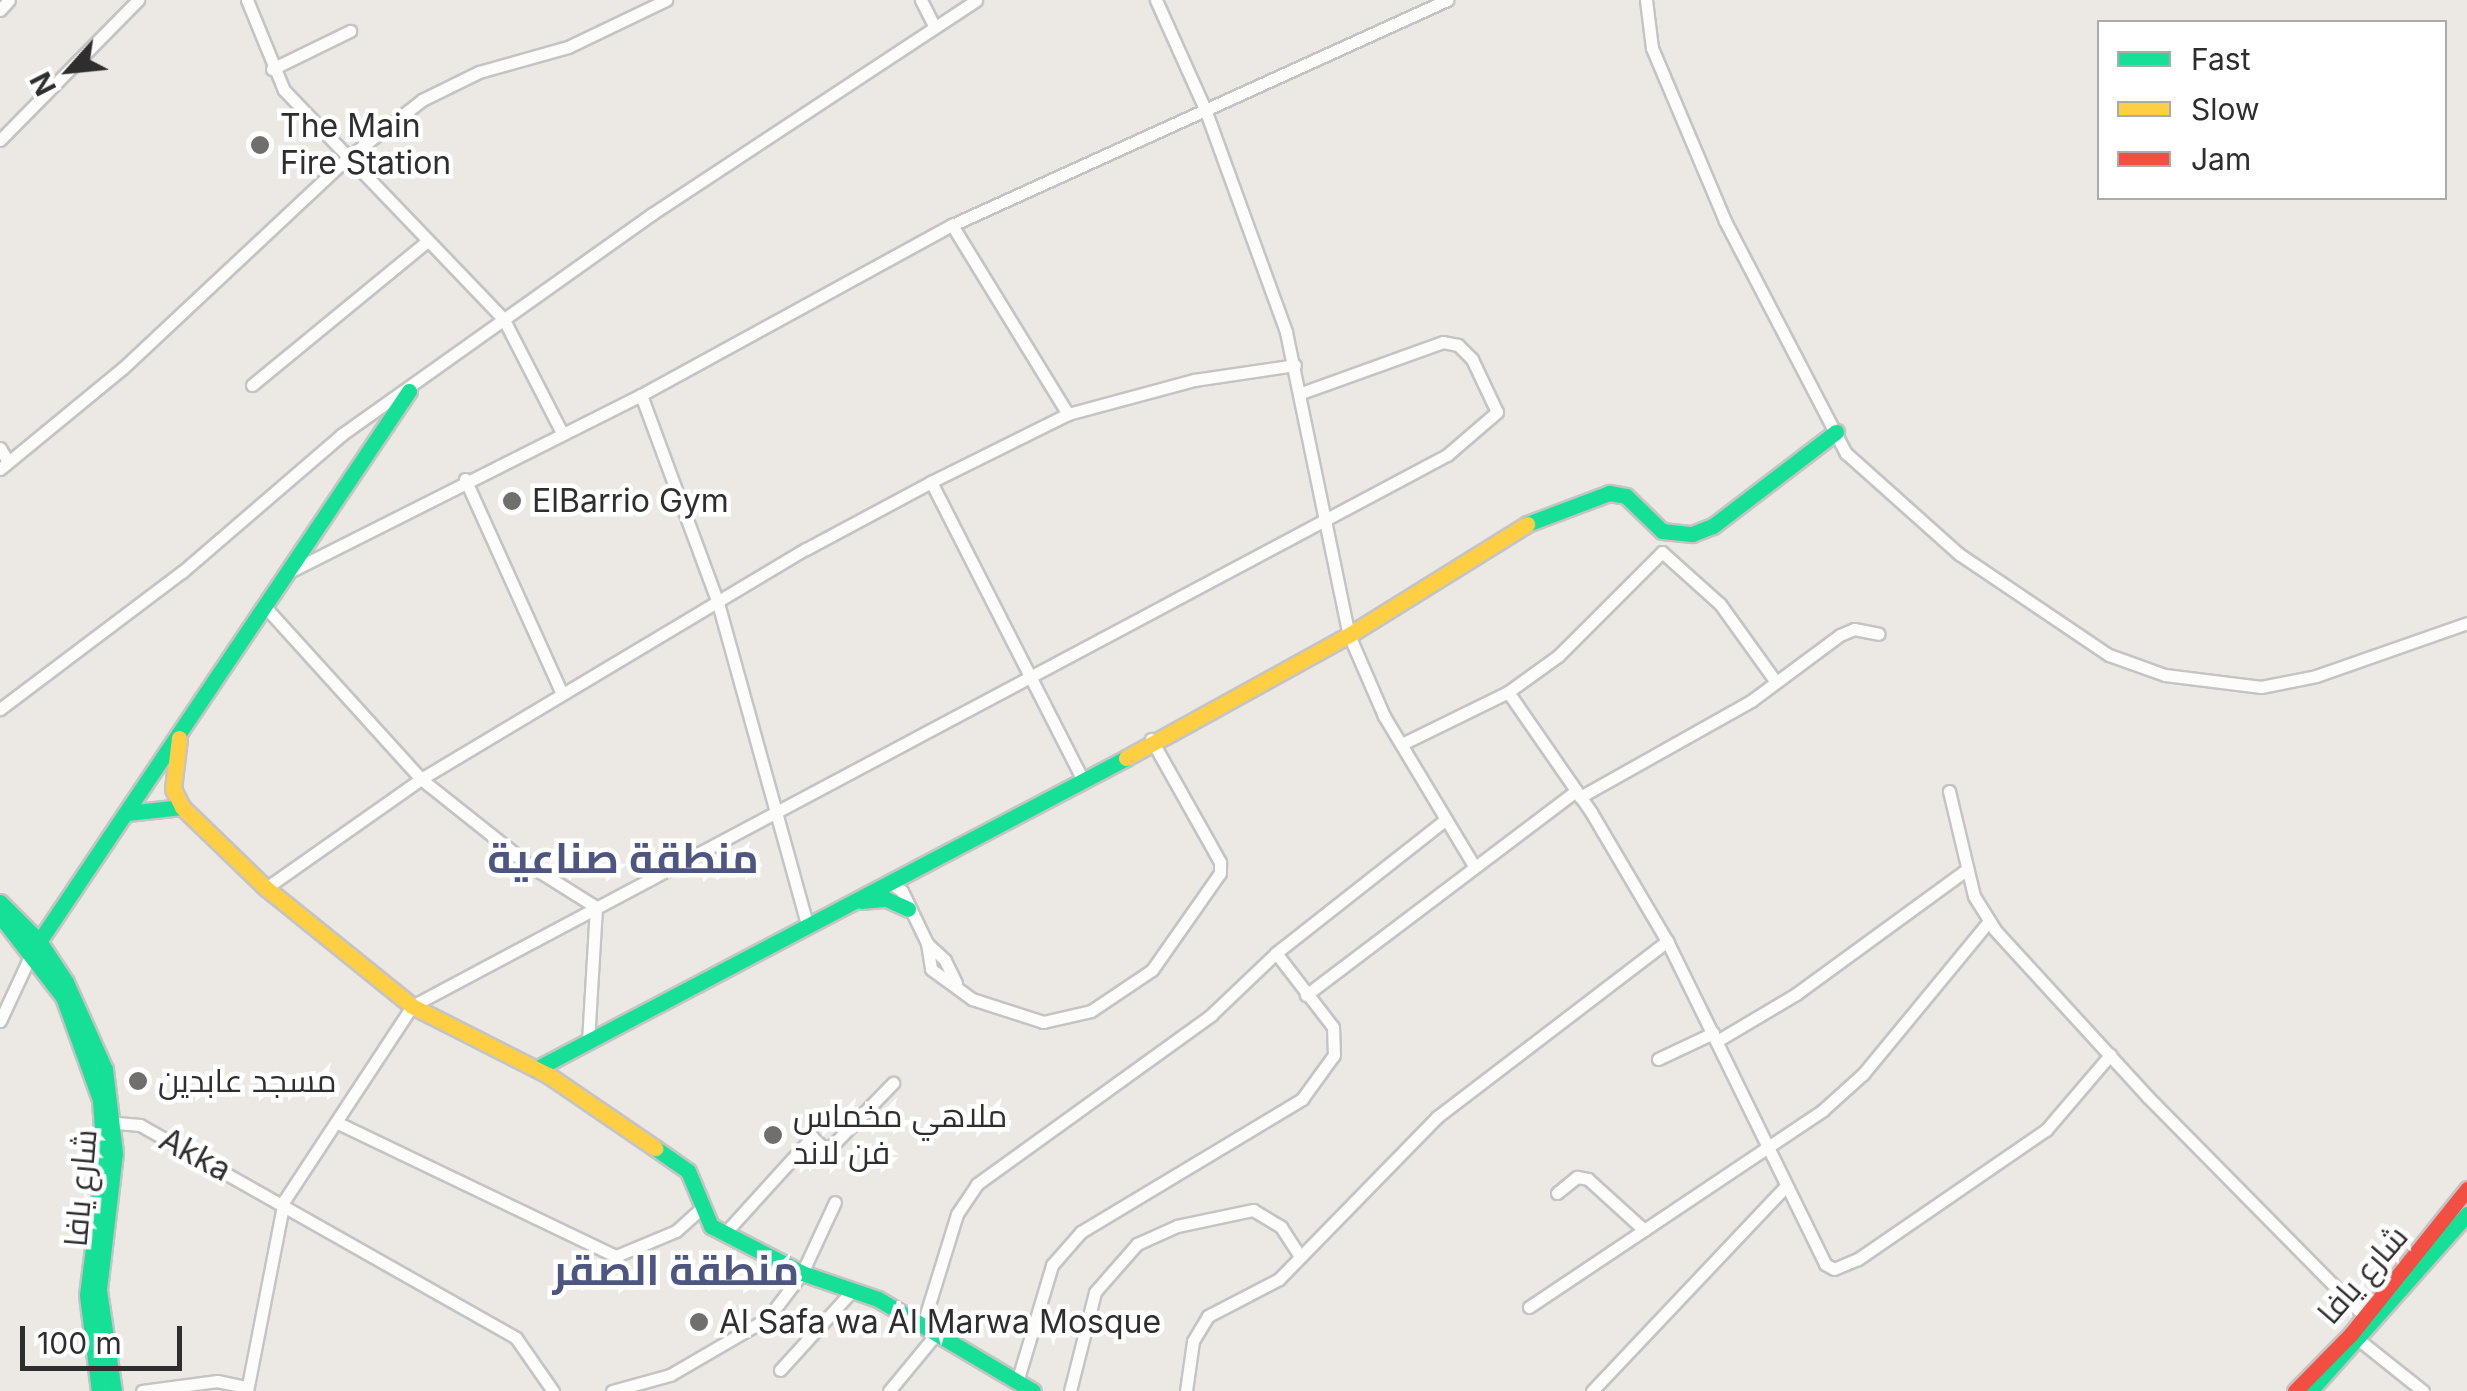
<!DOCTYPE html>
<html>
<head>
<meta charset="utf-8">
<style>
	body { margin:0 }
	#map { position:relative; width:2467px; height:1391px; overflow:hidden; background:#ece8e4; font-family:Inter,Cairo,sans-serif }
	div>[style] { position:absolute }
	.roads { filter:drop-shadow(2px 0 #c5c4c5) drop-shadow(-2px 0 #c5c4c5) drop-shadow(0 2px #c5c4c5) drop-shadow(0 -2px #c5c4c5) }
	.street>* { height:11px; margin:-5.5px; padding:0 5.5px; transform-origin:5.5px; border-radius:5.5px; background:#fcfcfb }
	.fast>* { height:15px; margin:-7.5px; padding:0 7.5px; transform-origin:7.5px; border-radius:7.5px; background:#16e098 }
	.slow>* { height:15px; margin:-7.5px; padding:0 7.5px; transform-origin:7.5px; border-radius:7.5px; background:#ffcf43 }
	.jam>* { height:15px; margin:-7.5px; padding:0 7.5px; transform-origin:7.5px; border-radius:7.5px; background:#f24e42 }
	.dots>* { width:28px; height:28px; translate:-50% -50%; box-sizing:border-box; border:5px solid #fff; border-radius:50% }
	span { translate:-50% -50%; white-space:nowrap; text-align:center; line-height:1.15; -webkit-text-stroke:9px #fff; paint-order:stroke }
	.poi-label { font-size:32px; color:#2e2e2e }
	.left { translate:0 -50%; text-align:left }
	.street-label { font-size:32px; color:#2e2e2e }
	.district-label { font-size:42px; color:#4d5680; font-weight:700 }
	.legend { position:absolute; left:2097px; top:20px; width:350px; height:180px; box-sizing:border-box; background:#fff; border:2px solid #ababab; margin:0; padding:12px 18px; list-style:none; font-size:30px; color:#2e2e2e }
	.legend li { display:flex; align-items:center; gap:20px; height:50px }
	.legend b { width:50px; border:2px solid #ababab }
	.north { position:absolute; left:20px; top:20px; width:100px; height:100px; -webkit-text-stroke:8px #fff; paint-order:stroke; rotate:243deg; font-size:28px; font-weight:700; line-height:40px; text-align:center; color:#2e2e2e }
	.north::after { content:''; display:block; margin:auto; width:35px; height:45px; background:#2e2e2e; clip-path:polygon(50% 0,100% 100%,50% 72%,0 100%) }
	.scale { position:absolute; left:20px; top:1326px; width:162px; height:45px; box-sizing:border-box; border:5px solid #2e2e2e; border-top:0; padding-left:12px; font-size:30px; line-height:35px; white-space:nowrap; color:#2e2e2e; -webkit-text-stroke:8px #fff; paint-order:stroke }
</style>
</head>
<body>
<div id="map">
	<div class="roads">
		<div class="street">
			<i style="left:247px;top:0;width:97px;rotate:67.7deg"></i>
			<i style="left:284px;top:90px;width:316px;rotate:46.2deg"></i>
			<i style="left:503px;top:318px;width:129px;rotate:62.8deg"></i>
			<i style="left:921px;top:0;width:30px;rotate:63deg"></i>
			<i style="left:1156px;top:0;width:120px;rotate:65.8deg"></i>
			<i style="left:1205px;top:109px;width:237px;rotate:70deg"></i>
			<i style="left:1286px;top:332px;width:309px;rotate:78.3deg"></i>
			<i style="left:1349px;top:635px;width:88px;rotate:66.6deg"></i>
			<i style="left:1384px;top:716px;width:175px;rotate:59deg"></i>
			<i style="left:1646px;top:0;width:48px;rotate:82.9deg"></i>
			<i style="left:1652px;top:48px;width:188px;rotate:67.1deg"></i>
			<i style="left:1725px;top:221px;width:262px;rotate:62.5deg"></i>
			<i style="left:1846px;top:453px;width:152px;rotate:41.8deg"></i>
			<i style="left:1959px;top:554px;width:181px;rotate:34deg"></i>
			<i style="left:2109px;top:655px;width:59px;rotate:19.7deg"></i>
			<i style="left:2165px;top:675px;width:97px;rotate:7.1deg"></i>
			<i style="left:2261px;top:687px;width:56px;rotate:-11.3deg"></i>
			<i style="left:2316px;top:676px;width:160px;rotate:-19.3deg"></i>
			<i style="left:0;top:10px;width:13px;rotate:-48deg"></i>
			<i style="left:272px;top:69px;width:87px;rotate:-26deg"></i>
			<i style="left:0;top:140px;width:197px;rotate:-45.4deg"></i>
			<i style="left:952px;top:225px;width:222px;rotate:58.5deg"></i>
			<i style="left:252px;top:385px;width:227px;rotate:-39.4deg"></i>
			<i style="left:641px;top:395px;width:222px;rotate:69.7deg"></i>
			<i style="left:718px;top:603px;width:332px;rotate:74.5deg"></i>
			<i style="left:0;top:448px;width:16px;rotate:60deg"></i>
			<i style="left:0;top:469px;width:159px;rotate:-39.4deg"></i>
			<i style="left:123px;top:368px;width:304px;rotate:-43.1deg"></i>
			<i style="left:345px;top:160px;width:98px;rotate:-37.9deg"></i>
			<i style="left:422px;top:100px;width:64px;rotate:-26.2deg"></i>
			<i style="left:479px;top:72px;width:92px;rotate:-15.7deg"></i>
			<i style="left:568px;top:47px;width:109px;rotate:-25.6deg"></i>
			<i style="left:465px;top:479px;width:236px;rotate:65.7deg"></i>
			<i style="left:931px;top:482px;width:331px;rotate:63deg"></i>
			<i style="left:293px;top:570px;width:390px;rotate:-26.7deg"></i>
			<i style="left:641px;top:395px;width:354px;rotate:-28.7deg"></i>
			<i style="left:952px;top:225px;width:544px;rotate:-24.44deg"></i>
			<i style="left:267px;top:609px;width:229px;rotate:47.8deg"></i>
			<i style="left:421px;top:779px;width:138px;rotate:38.5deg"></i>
			<i style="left:529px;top:865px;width:79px;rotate:32.1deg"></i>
			<i style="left:596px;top:907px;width:134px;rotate:93.4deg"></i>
			<i style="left:1508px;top:692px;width:62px;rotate:-35.8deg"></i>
			<i style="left:1558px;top:656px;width:147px;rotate:-45deg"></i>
			<i style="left:1662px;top:552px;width:78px;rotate:41.9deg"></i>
			<i style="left:1720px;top:604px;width:96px;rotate:54.3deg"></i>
			<i style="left:0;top:709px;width:228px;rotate:-37deg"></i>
			<i style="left:182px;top:572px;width:210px;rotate:-40.7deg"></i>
			<i style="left:341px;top:435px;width:382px;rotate:-35.4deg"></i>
			<i style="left:652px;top:214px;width:388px;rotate:-33.4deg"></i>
			<i style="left:1404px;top:743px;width:116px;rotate:-26.1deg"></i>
			<i style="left:1508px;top:692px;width:146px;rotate:55.3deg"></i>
			<i style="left:1591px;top:812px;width:150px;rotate:59.5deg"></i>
			<i style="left:1667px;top:941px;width:360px;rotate:63.9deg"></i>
			<i style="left:1825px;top:1264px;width:10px;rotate:29deg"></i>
			<i style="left:1834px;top:1269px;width:26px;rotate:-23deg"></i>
			<i style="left:1858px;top:1259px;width:228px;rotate:-34.5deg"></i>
			<i style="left:2046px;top:1130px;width:99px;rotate:-49.5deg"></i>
			<i style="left:1949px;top:791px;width:108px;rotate:76.6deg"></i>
			<i style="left:1974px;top:896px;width:40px;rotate:58deg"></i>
			<i style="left:1995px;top:930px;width:226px;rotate:47.5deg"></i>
			<i style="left:2148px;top:1097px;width:309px;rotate:45.4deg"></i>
			<i style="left:1580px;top:797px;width:196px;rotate:-29.3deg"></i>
			<i style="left:1751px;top:701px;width:111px;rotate:-36.6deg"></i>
			<i style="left:1840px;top:635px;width:15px;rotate:-23deg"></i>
			<i style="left:1854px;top:629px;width:25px;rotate:11deg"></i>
			<i style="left:889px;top:882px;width:16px;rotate:35deg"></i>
			<i style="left:902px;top:891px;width:58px;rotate:64.3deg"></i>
			<i style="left:266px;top:888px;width:189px;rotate:-35.1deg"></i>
			<i style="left:421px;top:779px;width:448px;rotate:-30.9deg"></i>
			<i style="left:806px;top:549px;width:142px;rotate:-28.2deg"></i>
			<i style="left:931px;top:482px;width:153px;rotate:-26.4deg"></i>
			<i style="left:1068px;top:414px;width:131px;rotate:-15.1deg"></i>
			<i style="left:1194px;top:380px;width:102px;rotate:-8.4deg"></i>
			<i style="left:956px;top:983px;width:25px;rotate:-116deg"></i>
			<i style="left:945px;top:960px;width:25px;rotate:-137deg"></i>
			<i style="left:927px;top:943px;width:26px;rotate:81deg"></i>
			<i style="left:931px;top:969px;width:51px;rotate:36.2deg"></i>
			<i style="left:972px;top:999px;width:75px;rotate:17.9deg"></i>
			<i style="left:1043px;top:1022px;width:49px;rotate:-12.9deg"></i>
			<i style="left:1091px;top:1011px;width:73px;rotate:-33.9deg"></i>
			<i style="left:1152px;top:970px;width:118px;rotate:-55deg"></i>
			<i style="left:1220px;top:873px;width:11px;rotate:-90deg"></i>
			<i style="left:1220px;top:862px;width:141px;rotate:-119.3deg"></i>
			<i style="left:1306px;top:995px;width:338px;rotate:-37.1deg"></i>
			<i style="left:0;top:1021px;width:76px;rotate:-65.1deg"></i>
			<i style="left:1717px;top:1041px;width:92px;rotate:-30.7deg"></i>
			<i style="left:1796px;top:994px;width:210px;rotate:-36.1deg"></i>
			<i style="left:1658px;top:1059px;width:61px;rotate:-25.3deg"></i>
			<i style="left:106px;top:1122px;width:34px;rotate:5deg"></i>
			<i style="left:140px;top:1125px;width:432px;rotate:29.5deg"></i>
			<i style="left:516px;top:1338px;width:65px;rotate:55.1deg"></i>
			<i style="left:338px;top:1123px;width:308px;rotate:25.6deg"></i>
			<i style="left:616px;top:1256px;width:65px;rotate:-22.6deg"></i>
			<i style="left:676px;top:1231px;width:36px;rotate:-42deg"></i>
			<i style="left:1557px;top:1193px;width:26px;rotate:-39deg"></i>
			<i style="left:1577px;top:1177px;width:11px;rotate:10deg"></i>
			<i style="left:1588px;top:1179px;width:76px;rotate:42.3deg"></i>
			<i style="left:725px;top:1233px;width:130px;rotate:-47.8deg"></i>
			<i style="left:812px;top:1137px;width:21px;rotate:43deg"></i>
			<i style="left:827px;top:1151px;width:95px;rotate:-45.9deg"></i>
			<i style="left:1529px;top:1307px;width:354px;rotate:-33.8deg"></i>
			<i style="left:1823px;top:1110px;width:54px;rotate:-42deg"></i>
			<i style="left:1863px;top:1074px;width:198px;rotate:-50.5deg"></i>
			<i style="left:923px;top:1324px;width:115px;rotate:-72.8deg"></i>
			<i style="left:957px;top:1214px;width:36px;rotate:-56deg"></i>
			<i style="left:977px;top:1184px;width:289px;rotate:-35.8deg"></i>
			<i style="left:1211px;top:1015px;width:90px;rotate:-43.6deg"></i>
			<i style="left:1276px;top:953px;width:216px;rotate:-38.2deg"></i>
			<i style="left:2359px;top:1340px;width:82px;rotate:38.6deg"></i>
			<i style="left:780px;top:1370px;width:107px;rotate:-47.7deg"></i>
			<i style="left:1017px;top:1382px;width:122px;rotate:-73.3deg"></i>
			<i style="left:1052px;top:1265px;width:44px;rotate:-48.7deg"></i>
			<i style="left:1081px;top:1232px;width:258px;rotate:-31deg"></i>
			<i style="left:1302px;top:1099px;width:54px;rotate:-54deg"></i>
			<i style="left:1334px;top:1055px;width:28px;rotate:-92deg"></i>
			<i style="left:1333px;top:1027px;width:93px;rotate:-127.6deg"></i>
			<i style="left:142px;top:1391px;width:76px;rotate:-7.6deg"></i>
			<i style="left:217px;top:1381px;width:30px;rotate:12deg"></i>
			<i style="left:247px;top:1391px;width:194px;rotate:-79deg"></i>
			<i style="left:284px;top:1201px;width:233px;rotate:-56.7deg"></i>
			<i style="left:412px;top:1006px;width:1173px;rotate:-28.03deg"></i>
			<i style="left:1447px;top:455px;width:66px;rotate:-40.7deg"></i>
			<i style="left:1497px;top:412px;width:59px;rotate:-115.3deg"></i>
			<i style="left:1472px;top:359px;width:20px;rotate:-135deg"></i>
			<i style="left:1458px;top:345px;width:15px;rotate:-169deg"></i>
			<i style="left:1443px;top:342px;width:151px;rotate:160.2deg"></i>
			<i style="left:612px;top:1391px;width:60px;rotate:-15.4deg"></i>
			<i style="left:670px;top:1375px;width:113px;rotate:-30.2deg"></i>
			<i style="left:768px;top:1318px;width:56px;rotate:-52.9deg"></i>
			<i style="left:802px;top:1273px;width:78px;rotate:-65.1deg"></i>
			<i style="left:889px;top:1391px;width:74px;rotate:-50.5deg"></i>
			<i style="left:1070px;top:1391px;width:102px;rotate:-75.8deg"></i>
			<i style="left:1095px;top:1292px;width:64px;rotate:-48.8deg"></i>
			<i style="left:1137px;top:1244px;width:44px;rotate:-24.2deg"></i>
			<i style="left:1177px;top:1226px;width:78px;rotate:-11.9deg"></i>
			<i style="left:1253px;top:1210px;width:33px;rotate:31deg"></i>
			<i style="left:1281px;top:1227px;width:33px;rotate:57deg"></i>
			<i style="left:1186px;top:1391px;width:50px;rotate:-82deg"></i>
			<i style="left:1193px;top:1341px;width:29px;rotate:-59deg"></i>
			<i style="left:1208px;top:1316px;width:80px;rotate:-27.5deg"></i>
			<i style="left:1279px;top:1279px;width:226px;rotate:-45.7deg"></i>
			<i style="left:1437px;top:1117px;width:290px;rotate:-37.4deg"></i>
			<i style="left:1592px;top:1391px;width:282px;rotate:-46.6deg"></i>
		</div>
		<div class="fast">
			<i style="left:1527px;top:524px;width:88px;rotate:-20.7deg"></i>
			<i style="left:1609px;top:493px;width:17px;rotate:10deg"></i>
			<i style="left:1626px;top:496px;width:50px;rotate:44.2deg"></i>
			<i style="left:1662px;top:531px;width:30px;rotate:6deg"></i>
			<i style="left:1692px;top:534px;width:22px;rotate:-21deg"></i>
			<i style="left:1713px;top:526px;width:155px;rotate:-37.4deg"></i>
			<i style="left:127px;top:813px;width:55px;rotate:-6.2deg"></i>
			<i style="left:861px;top:901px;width:25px;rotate:-5deg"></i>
			<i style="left:886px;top:899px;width:24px;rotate:24deg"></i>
			<i style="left:0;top:902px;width:55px;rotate:45deg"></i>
			<i style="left:39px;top:941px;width:49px;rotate:56.6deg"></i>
			<i style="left:66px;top:982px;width:95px;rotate:65.9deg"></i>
			<i style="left:105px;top:1069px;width:85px;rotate:83.2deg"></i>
			<i style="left:115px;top:1153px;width:138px;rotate:96.7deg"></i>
			<i style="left:99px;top:1290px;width:102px;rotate:81.6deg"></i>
			<i style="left:0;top:916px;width:103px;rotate:52.1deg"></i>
			<i style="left:63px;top:997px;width:109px;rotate:70.2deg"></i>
			<i style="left:100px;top:1100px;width:59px;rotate:86.1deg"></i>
			<i style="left:104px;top:1159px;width:137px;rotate:97.1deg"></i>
			<i style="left:87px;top:1295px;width:97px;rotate:82.9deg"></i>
			<i style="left:32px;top:952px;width:676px;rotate:-56.1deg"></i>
			<i style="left:536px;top:1069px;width:667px;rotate:-27.79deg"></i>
			<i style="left:655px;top:1148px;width:40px;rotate:34.9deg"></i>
			<i style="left:688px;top:1171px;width:60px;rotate:67.3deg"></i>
			<i style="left:711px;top:1226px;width:102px;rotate:27.3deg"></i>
			<i style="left:802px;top:1273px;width:80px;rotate:18.9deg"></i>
			<i style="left:878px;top:1299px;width:180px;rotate:30.7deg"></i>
			<i style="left:2310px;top:1391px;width:237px;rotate:-48.4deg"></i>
		</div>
		<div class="slow">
			<i style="left:179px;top:738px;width:51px;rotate:96.7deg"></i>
			<i style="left:173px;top:789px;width:20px;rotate:63deg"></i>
			<i style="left:182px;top:807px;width:117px;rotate:44deg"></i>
			<i style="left:266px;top:888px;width:188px;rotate:38.9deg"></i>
			<i style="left:412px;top:1006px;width:153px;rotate:26.9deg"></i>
			<i style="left:548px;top:1075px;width:130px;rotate:34.3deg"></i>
			<i style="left:1126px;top:758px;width:255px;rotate:-28.9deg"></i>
			<i style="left:1349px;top:635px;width:210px;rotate:-31.9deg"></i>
		</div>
		<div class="jam">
			<i style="left:2295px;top:1391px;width:80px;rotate:-45.5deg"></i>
			<i style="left:2351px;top:1334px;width:186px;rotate:-51.3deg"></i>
		</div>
	</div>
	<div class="dots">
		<i style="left:260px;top:145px;background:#706f6e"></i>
		<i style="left:512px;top:501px;background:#706f6e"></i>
		<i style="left:138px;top:1081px;background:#706f6e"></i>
		<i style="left:773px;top:1135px;background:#706f6e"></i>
		<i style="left:699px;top:1322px;background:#706f6e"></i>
	</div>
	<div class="poi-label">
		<span class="left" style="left:280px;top:145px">The Main<br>Fire Station</span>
		<span class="left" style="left:532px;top:501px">ElBarrio Gym</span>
		<span class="left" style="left:158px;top:1081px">مسجد عابدين</span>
		<span class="left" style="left:793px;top:1135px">ملاهي مخماس<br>فن لاند</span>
		<span class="left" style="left:719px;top:1322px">Al Safa wa Al Marwa Mosque</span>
	</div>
	<div class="street-label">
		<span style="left:195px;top:1155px;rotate:28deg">Akka</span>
		<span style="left:81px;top:1188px;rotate:-85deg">شارع يافا</span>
		<span style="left:2363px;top:1275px;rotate:-49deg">شارع يافا</span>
	</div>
	<div class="district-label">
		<span style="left:623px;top:858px">منطقة صناعية</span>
		<span style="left:676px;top:1270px">منطقة الصقر</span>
	</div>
	<ul class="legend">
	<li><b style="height:12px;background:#16e098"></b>Fast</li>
	<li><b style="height:12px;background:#ffcf43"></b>Slow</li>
	<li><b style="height:12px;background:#f24e42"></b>Jam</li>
	</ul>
	<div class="north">N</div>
	<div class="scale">100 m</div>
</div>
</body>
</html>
